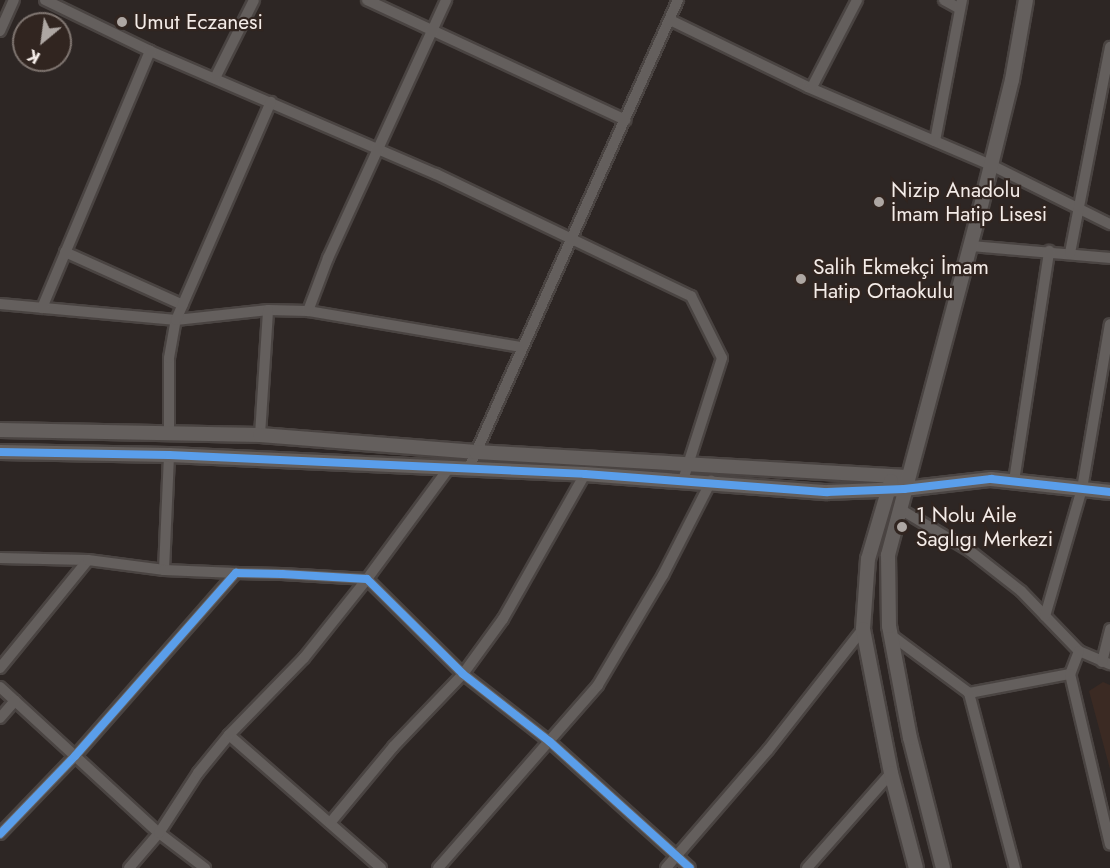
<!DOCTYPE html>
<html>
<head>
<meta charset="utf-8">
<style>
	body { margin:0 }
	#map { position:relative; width:1110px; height:868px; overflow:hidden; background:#2d2624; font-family:Jost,sans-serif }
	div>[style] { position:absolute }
	.built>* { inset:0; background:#3b2a23 }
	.roads { filter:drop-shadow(2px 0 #4a4442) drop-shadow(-2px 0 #4a4442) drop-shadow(0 2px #4a4442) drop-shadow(0 -2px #4a4442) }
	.minor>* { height:10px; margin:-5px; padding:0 5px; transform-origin:5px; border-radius:5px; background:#645f5d }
	.tertiary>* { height:14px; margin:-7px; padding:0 7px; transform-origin:7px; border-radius:7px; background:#645f5d }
	.cycleway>* { height:8px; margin:-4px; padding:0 4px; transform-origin:4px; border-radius:4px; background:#5a9eea }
	.dots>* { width:16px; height:16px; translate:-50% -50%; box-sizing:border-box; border:3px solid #312520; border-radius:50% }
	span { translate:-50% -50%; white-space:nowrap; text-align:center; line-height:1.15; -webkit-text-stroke:4.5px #312520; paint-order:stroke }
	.poi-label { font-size:21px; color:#f4ece8 }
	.left { translate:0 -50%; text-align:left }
	.north { position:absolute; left:12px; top:12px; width:60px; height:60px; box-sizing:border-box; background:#312520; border:2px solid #7f7570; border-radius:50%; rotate:209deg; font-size:16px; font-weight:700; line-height:24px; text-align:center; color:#f4ece8 }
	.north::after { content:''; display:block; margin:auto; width:21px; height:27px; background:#aea7a3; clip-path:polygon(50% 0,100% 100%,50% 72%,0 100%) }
</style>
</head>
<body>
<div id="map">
	<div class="built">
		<i style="clip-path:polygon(1103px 682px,1110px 685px,1110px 769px,1089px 691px)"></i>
	</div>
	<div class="roads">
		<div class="minor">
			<i style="left:45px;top:0;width:117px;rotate:25.9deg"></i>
			<i style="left:150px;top:51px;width:311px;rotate:23.3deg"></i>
			<i style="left:436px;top:174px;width:283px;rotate:25.6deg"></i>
			<i style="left:691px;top:296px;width:69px;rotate:63.4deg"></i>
			<i style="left:722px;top:358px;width:128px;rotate:107.7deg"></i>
			<i style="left:367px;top:0;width:285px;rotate:24.9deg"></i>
			<i style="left:944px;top:0;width:18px;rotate:29deg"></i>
			<i style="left:670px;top:20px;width:153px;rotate:25.9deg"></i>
			<i style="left:808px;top:87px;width:199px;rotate:23.1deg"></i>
			<i style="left:991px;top:165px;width:133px;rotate:26.4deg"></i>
			<i style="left:0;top:31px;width:34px;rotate:-66deg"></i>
			<i style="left:215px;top:78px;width:87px;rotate:-63.4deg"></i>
			<i style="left:813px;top:85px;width:96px;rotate:-62.6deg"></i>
			<i style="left:935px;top:141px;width:144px;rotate:-79.2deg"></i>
			<i style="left:971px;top:246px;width:140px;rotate:4.9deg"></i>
			<i style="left:65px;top:252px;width:129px;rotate:24.2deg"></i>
			<i style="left:1070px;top:253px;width:210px;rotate:-79deg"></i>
			<i style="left:0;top:304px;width:177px;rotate:5.2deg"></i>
			<i style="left:176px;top:320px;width:93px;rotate:-6.2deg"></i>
			<i style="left:268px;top:310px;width:40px;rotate:1.4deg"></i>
			<i style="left:308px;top:311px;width:216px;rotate:9.6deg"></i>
			<i style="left:42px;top:308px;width:279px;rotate:-67.2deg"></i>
			<i style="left:308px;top:311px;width:57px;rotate:-69.3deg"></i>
			<i style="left:328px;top:258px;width:284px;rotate:-65.4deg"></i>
			<i style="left:169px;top:434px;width:76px;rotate:-90deg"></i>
			<i style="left:169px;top:358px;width:39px;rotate:-80deg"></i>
			<i style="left:176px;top:320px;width:238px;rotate:-66.5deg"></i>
			<i style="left:260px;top:435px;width:125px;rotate:-86.3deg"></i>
			<i style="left:469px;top:468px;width:513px;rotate:-65.94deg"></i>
			<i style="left:1014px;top:481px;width:233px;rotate:-81.3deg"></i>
			<i style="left:900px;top:509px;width:82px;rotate:31deg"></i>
			<i style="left:970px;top:551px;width:65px;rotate:38.1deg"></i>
			<i style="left:1021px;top:591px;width:83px;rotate:46deg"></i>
			<i style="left:1079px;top:651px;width:34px;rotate:23deg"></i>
			<i style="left:0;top:558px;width:88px;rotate:1.3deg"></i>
			<i style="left:164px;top:570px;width:115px;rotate:-87.5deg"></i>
			<i style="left:1045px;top:616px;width:132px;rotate:-73.8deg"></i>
			<i style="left:1082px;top:489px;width:167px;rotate:-80.4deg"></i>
			<i style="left:891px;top:635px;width:97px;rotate:36.6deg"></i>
			<i style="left:969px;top:693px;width:103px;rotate:-10.7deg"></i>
			<i style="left:1079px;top:651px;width:25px;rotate:111deg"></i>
			<i style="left:1070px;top:674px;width:175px;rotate:76.8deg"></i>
			<i style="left:1102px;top:662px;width:34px;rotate:-76deg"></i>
			<i style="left:0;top:668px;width:139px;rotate:-50.8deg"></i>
			<i style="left:88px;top:560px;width:77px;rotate:7.5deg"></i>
			<i style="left:164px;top:570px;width:72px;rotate:2.4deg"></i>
			<i style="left:0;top:687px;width:216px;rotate:42.6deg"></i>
			<i style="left:159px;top:833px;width:58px;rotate:37.3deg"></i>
			<i style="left:969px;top:693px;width:181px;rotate:75.3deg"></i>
			<i style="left:0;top:718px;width:23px;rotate:-49deg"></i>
			<i style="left:229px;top:735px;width:202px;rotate:41.2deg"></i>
			<i style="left:330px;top:823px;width:99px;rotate:-50.3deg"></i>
			<i style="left:393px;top:747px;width:101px;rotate:-46.2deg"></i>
			<i style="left:463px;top:674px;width:68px;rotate:-54deg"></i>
			<i style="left:503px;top:619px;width:167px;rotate:-60.5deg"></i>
			<i style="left:0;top:834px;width:108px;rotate:-46.1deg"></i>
			<i style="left:75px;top:756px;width:244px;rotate:-48.7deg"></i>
			<i style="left:236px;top:573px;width:46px;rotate:1.2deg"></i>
			<i style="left:282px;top:574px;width:85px;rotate:3.4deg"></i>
			<i style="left:367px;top:579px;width:135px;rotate:44.7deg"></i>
			<i style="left:463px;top:674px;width:110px;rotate:38deg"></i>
			<i style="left:550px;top:742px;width:188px;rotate:42deg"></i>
			<i style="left:129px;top:868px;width:46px;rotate:-49.4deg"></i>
			<i style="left:159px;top:833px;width:72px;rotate:-57deg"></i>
			<i style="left:198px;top:773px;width:49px;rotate:-50.8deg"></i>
			<i style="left:229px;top:735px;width:107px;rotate:-45.8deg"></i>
			<i style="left:304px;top:658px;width:101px;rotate:-51.4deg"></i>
			<i style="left:367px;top:579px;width:137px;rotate:-53.6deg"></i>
			<i style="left:438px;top:868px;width:243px;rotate:-48.8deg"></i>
			<i style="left:598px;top:685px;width:128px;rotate:-59.4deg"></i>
			<i style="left:663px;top:575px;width:106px;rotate:-62.9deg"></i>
			<i style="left:666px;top:868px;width:156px;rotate:-49.2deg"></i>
			<i style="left:768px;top:750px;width:154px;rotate:-51.9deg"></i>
			<i style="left:807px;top:868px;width:127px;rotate:-48.5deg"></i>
		</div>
		<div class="tertiary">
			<i style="left:0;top:430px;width:260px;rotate:1.1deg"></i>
			<i style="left:260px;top:435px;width:217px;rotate:4.5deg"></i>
			<i style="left:476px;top:452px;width:432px;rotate:3.3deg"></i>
			<i style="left:0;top:452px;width:169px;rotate:1deg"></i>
			<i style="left:169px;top:455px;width:416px;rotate:2.6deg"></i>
			<i style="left:585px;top:474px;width:243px;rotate:4.3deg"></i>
			<i style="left:827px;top:492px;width:77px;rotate:-2.2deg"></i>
			<i style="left:904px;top:489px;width:88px;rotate:-6.6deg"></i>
			<i style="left:991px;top:479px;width:120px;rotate:6.2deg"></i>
			<i style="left:891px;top:481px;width:81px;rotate:106.4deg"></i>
			<i style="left:868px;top:559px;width:70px;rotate:94.1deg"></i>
			<i style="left:863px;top:629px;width:147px;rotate:79deg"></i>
			<i style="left:891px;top:773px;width:98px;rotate:75.3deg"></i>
			<i style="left:943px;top:868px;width:134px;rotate:-104.2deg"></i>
			<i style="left:910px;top:738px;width:114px;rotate:-100.6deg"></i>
			<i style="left:889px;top:626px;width:71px;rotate:-90.8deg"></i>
			<i style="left:888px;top:555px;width:357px;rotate:-75.1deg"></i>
			<i style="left:980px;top:210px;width:134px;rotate:-76.2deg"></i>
			<i style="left:1012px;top:80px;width:81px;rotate:-80.1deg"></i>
		</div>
	</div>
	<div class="cycleway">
		<i style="left:0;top:452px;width:169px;rotate:1deg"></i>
		<i style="left:169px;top:455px;width:416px;rotate:2.6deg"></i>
		<i style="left:585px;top:474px;width:243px;rotate:4.3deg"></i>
		<i style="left:827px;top:492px;width:77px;rotate:-2.2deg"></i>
		<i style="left:904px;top:489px;width:88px;rotate:-6.6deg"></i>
		<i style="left:991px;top:479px;width:120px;rotate:6.2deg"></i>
		<i style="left:0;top:834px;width:108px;rotate:-46.1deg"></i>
		<i style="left:75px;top:756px;width:244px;rotate:-48.7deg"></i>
		<i style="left:236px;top:573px;width:46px;rotate:1.2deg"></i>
		<i style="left:282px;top:574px;width:85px;rotate:3.4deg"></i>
		<i style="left:367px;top:579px;width:135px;rotate:44.7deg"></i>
		<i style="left:463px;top:674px;width:110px;rotate:38deg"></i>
		<i style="left:550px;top:742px;width:188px;rotate:42deg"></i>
	</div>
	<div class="dots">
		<i style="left:122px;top:22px;background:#aea7a3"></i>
		<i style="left:879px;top:202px;background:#aea7a3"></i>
		<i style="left:801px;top:279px;background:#aea7a3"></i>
		<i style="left:902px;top:527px;background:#aea7a3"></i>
	</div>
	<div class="poi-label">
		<span class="left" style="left:134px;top:22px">Umut Eczanesi</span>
		<span class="left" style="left:891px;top:202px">Nizip Anadolu<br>İmam Hatip Lisesi</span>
		<span class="left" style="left:813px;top:279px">Salih Ekmekçi İmam<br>Hatip Ortaokulu</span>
		<span class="left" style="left:916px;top:527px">1 Nolu Aile<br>Saglıgı Merkezi</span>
	</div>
	<div class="north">K</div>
</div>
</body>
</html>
